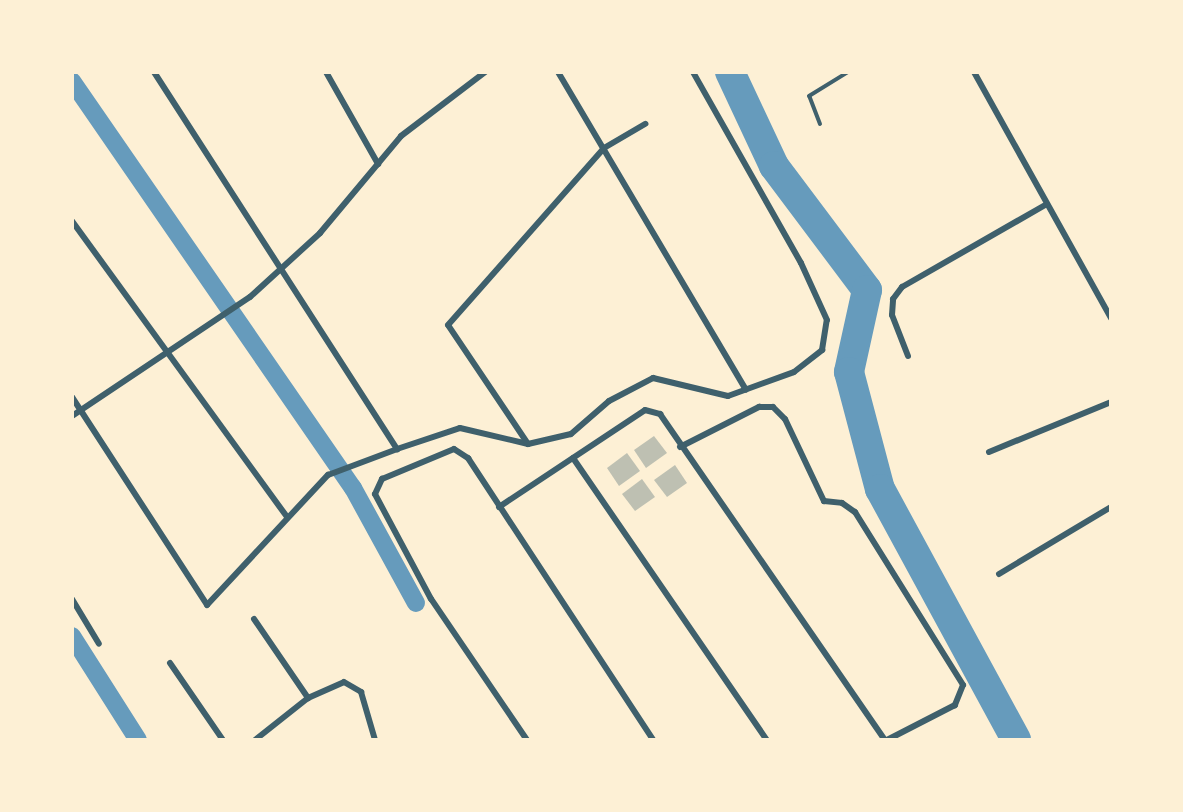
<!DOCTYPE html>
<html>
<head>
<meta charset="utf-8">
<style>
	body { margin:0 }
	#map { position:relative; width:1183px; height:812px; overflow:hidden; background:#fdf0d5; font-family:"Open Sans",sans-serif }
	div>[style] { position:absolute }
	.canal>* { height:18px; margin:-9px; padding:0 9px; transform-origin:9px; border-radius:9px; background:#669bbc }
	.river>* { height:30px; margin:-15px; padding:0 15px; transform-origin:15px; border-radius:15px; background:#669bbc }
	.building>* { inset:0; background:#bec0b2 }
	.service>* { height:4px; margin:-2px; padding:0 2px; transform-origin:2px; border-radius:2px; background:#3f606c }
	.minor>* { height:6px; margin:-3px; padding:0 3px; transform-origin:3px; border-radius:3px; background:#3f606c }
	span { translate:-50% -50%; white-space:nowrap; text-align:center; line-height:1.15; -webkit-text-stroke:4.5px #fdf0d5; paint-order:stroke }
	.frame { position:absolute; inset:0; border:74px solid #fdf0d5; pointer-events:none }
</style>
</head>
<body>
<div id="map">
	<div class="canal">
		<i style="left:72px;top:81px;width:495px;rotate:55.4deg"></i>
		<i style="left:353px;top:488px;width:131px;rotate:61.3deg"></i>
		<i style="left:72px;top:636px;width:123px;rotate:57.6deg"></i>
	</div>
	<div class="river">
		<i style="left:730px;top:72px;width:104px;rotate:64.9deg"></i>
		<i style="left:774px;top:166px;width:155px;rotate:53.1deg"></i>
		<i style="left:867px;top:290px;width:84px;rotate:102.4deg"></i>
		<i style="left:849px;top:372px;width:121px;rotate:75.2deg"></i>
		<i style="left:880px;top:489px;width:285px;rotate:61.5deg"></i>
	</div>
	<div class="building">
		<i style="clip-path:polygon(654px 436px,667px 453px,646px 468px,634px 450px)"></i>
		<i style="clip-path:polygon(627px 453px,640px 471px,619px 486px,607px 468px)"></i>
		<i style="clip-path:polygon(675px 465px,687px 483px,667px 497px,654px 480px)"></i>
		<i style="clip-path:polygon(642px 479px,655px 497px,635px 511px,622px 494px)"></i>
	</div>
	<div class="service">
		<i style="left:820px;top:124px;width:30px;rotate:-111deg"></i>
		<i style="left:809px;top:96px;width:46px;rotate:-31.6deg"></i>
	</div>
	<div class="minor">
		<i style="left:154px;top:72px;width:449px;rotate:57.2deg"></i>
		<i style="left:397px;top:449px;width:66px;rotate:-18.4deg"></i>
		<i style="left:460px;top:428px;width:70px;rotate:13.2deg"></i>
		<i style="left:528px;top:444px;width:44px;rotate:-13.1deg"></i>
		<i style="left:571px;top:434px;width:50px;rotate:-41deg"></i>
		<i style="left:609px;top:401px;width:50px;rotate:-27.6deg"></i>
		<i style="left:653px;top:378px;width:77px;rotate:13.5deg"></i>
		<i style="left:728px;top:396px;width:70px;rotate:-20deg"></i>
		<i style="left:794px;top:372px;width:36px;rotate:-38deg"></i>
		<i style="left:822px;top:350px;width:30px;rotate:-81deg"></i>
		<i style="left:827px;top:320px;width:63px;rotate:-114.5deg"></i>
		<i style="left:801px;top:263px;width:219px;rotate:-119.5deg"></i>
		<i style="left:326px;top:72px;width:106px;rotate:60.5deg"></i>
		<i style="left:558px;top:72px;width:369px;rotate:59.4deg"></i>
		<i style="left:974px;top:72px;width:282px;rotate:60.9deg"></i>
		<i style="left:72px;top:221px;width:366px;rotate:54deg"></i>
		<i style="left:908px;top:356px;width:44px;rotate:-111.3deg"></i>
		<i style="left:892px;top:315px;width:16px;rotate:-86deg"></i>
		<i style="left:893px;top:299px;width:15px;rotate:-53deg"></i>
		<i style="left:902px;top:287px;width:167px;rotate:-29.8deg"></i>
		<i style="left:72px;top:397px;width:248px;rotate:57deg"></i>
		<i style="left:207px;top:605px;width:178px;rotate:-47.1deg"></i>
		<i style="left:328px;top:475px;width:74px;rotate:-20.6deg"></i>
		<i style="left:72px;top:416px;width:214px;rotate:-33.8deg"></i>
		<i style="left:250px;top:297px;width:95px;rotate:-42.4deg"></i>
		<i style="left:320px;top:233px;width:126px;rotate:-50.1deg"></i>
		<i style="left:401px;top:136px;width:106px;rotate:-37.3deg"></i>
		<i style="left:528px;top:444px;width:143px;rotate:-123.9deg"></i>
		<i style="left:448px;top:325px;width:236px;rotate:-48.6deg"></i>
		<i style="left:604px;top:148px;width:48px;rotate:-30.3deg"></i>
		<i style="left:680px;top:447px;width:89px;rotate:-26.9deg"></i>
		<i style="left:759px;top:407px;width:14px"></i>
		<i style="left:773px;top:407px;width:17px;rotate:45deg"></i>
		<i style="left:785px;top:419px;width:91px;rotate:64.6deg"></i>
		<i style="left:824px;top:501px;width:18px;rotate:6deg"></i>
		<i style="left:842px;top:503px;width:16px;rotate:35deg"></i>
		<i style="left:855px;top:512px;width:204px;rotate:58deg"></i>
		<i style="left:963px;top:685px;width:22px;rotate:112deg"></i>
		<i style="left:955px;top:705px;width:76px;rotate:152.8deg"></i>
		<i style="left:989px;top:452px;width:132px;rotate:-22.3deg"></i>
		<i style="left:573px;top:458px;width:342px;rotate:55.5deg"></i>
		<i style="left:499px;top:507px;width:175px;rotate:-33.6deg"></i>
		<i style="left:645px;top:410px;width:16px;rotate:15deg"></i>
		<i style="left:660px;top:414px;width:396px;rotate:55.4deg"></i>
		<i style="left:999px;top:574px;width:131px;rotate:-30.9deg"></i>
		<i style="left:72px;top:599px;width:52px;rotate:59deg"></i>
		<i style="left:254px;top:619px;width:96px;rotate:55.6deg"></i>
		<i style="left:170px;top:663px;width:93px;rotate:55.5deg"></i>
		<i style="left:255px;top:740px;width:68px;rotate:-38.4deg"></i>
		<i style="left:308px;top:698px;width:39px;rotate:-24deg"></i>
		<i style="left:344px;top:682px;width:20px;rotate:30deg"></i>
		<i style="left:361px;top:692px;width:50px;rotate:73.7deg"></i>
		<i style="left:527px;top:740px;width:171px;rotate:-124.2deg"></i>
		<i style="left:431px;top:599px;width:119px;rotate:-118.1deg"></i>
		<i style="left:375px;top:494px;width:17px;rotate:-65deg"></i>
		<i style="left:382px;top:479px;width:78px;rotate:-22.6deg"></i>
		<i style="left:454px;top:449px;width:17px;rotate:33deg"></i>
		<i style="left:468px;top:458px;width:337px;rotate:56.7deg"></i>
	</div>
	<div class="frame"></div>
</div>
</body>
</html>
